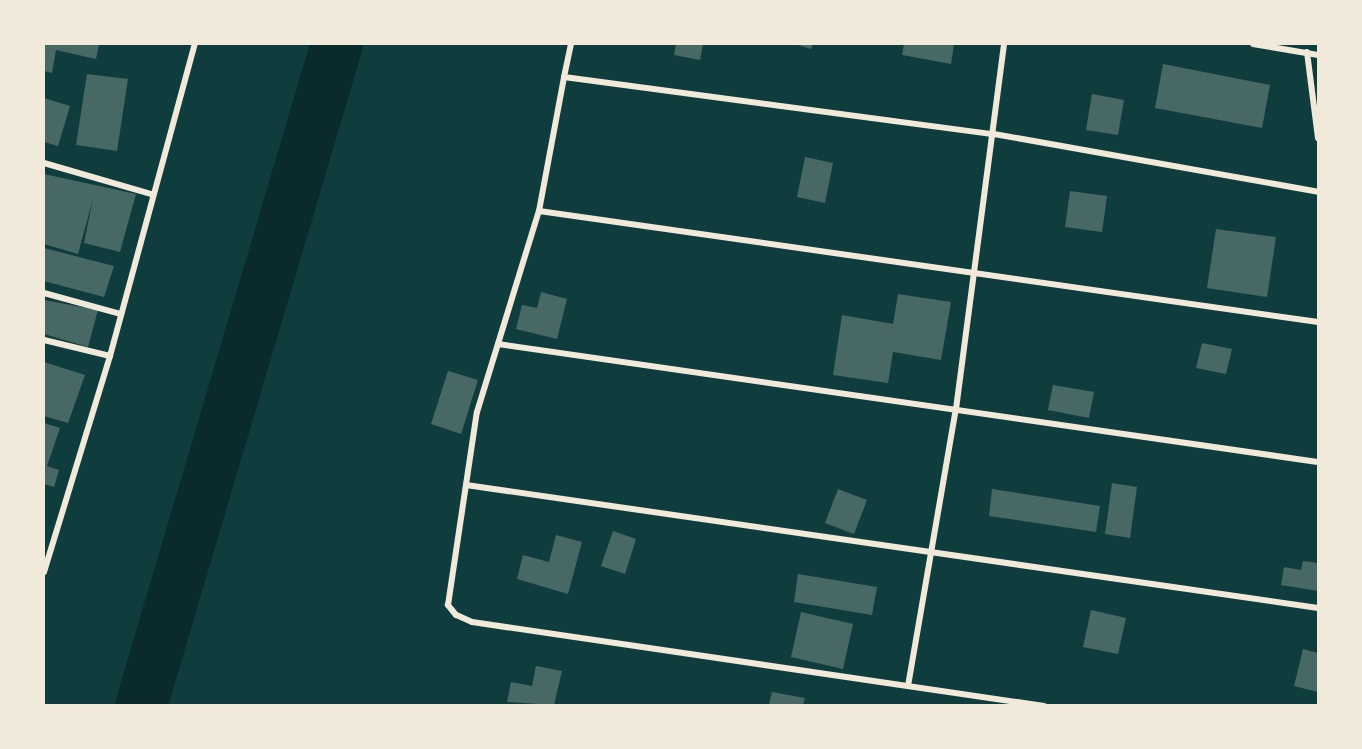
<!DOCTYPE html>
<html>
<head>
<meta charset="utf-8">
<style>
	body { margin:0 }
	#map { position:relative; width:1362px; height:749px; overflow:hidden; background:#0f3d3e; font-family:Jost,sans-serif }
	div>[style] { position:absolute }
	.river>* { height:52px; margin:-26px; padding:0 26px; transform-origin:26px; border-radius:26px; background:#0a2a2b }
	.building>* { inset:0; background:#486865 }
	.minor>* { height:6px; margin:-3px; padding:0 3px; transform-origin:3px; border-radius:3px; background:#f1e9da }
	span { translate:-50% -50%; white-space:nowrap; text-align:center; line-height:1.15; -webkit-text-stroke:5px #f1e9da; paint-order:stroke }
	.frame { position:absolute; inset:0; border:45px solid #f1e9da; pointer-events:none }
</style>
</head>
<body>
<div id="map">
	<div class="river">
		<i style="left:141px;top:706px;width:690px;rotate:-73.51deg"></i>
	</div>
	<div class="building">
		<i style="clip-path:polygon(44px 44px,99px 44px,96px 59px,56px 50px,52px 73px,44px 71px)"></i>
		<i style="clip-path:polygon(676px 44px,703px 44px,700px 60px,674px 55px)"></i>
		<i style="clip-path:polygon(795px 44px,813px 44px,811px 49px)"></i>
		<i style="clip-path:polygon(904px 44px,954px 44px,951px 64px,902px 55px)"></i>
		<i style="clip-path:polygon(1163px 64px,1270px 85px,1262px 128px,1155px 108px)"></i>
		<i style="clip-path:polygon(87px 74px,128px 79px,117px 151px,76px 145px)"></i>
		<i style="clip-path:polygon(1092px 94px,1124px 100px,1118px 135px,1086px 130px)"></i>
		<i style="clip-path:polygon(44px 98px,70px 106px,58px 146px,44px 142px)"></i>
		<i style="clip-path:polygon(805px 157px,833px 163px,825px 203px,797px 197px)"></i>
		<i style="clip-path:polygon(44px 174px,136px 194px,120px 252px,84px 243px,93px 199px,78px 254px,44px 244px)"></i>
		<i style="clip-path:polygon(1070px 191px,1107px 196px,1102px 232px,1065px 227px)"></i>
		<i style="clip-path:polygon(1216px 229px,1276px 237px,1267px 297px,1207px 288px)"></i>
		<i style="clip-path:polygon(44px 248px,114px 266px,104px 297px,44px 281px)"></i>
		<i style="clip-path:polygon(541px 292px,567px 299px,557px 339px,516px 329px,522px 305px,537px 308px)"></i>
		<i style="clip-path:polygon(898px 294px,951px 302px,941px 360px,893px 352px,888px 383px,833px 375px,842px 315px,893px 324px)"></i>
		<i style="clip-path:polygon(44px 300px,98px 310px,88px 347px,44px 334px)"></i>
		<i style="clip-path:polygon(1202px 343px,1232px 349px,1226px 374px,1196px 368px)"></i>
		<i style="clip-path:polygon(44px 362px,85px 375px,68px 423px,44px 416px)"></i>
		<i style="clip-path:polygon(448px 371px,478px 380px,461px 434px,431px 424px)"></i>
		<i style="clip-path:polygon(1053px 385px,1094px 392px,1089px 418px,1048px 410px)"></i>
		<i style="clip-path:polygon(44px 423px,60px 428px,47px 466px,59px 470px,54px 487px,44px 484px)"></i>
		<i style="clip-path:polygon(1112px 483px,1137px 487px,1130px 538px,1105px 534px)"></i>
		<i style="clip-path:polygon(838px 489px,867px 500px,854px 534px,825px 523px)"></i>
		<i style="clip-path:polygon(992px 489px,1100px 506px,1096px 532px,989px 516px)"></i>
		<i style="clip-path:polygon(613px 531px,636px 539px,625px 574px,601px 566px)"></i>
		<i style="clip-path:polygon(556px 535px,582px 542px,568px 594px,517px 579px,523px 555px,549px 562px)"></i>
		<i style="clip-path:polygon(1303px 561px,1318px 563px,1318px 591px,1281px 585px,1284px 567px,1301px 570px)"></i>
		<i style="clip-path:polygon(798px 574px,877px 587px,872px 615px,794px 602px)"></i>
		<i style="clip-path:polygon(1091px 610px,1126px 618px,1118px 654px,1083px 647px)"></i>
		<i style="clip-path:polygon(801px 612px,853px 624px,843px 669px,791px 657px)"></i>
		<i style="clip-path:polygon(1303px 649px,1318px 653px,1318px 692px,1294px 686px)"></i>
		<i style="clip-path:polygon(536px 666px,562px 671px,554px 705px,507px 702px,511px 682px,532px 686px)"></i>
		<i style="clip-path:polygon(772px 692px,805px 698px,803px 705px,769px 705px)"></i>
	</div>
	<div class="minor">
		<i style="left:1253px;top:44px;width:66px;rotate:9.6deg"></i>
		<i style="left:1307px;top:52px;width:87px;rotate:82.7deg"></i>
		<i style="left:564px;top:77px;width:34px;rotate:-78deg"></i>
		<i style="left:44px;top:163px;width:111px;rotate:16.2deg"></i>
		<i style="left:539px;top:211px;width:787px;rotate:8.11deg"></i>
		<i style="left:44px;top:293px;width:80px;rotate:15.3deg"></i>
		<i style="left:44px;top:340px;width:68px;rotate:13.6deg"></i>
		<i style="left:498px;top:344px;width:828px;rotate:8.19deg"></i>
		<i style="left:466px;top:485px;width:861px;rotate:8.21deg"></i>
		<i style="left:44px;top:572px;width:226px;rotate:-73deg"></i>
		<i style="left:110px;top:356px;width:323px;rotate:-74.8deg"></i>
		<i style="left:908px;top:686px;width:281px;rotate:-80.2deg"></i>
		<i style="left:956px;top:409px;width:368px;rotate:-82.5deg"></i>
		<i style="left:1044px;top:706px;width:578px;rotate:-171.65deg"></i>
		<i style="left:472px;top:622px;width:17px;rotate:-156deg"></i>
		<i style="left:456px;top:615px;width:13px;rotate:-129deg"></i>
		<i style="left:448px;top:605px;width:195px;rotate:-81.5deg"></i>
		<i style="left:477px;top:412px;width:210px;rotate:-72.9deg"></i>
		<i style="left:539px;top:211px;width:136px;rotate:-79.4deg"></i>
		<i style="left:564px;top:77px;width:434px;rotate:7.6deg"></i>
		<i style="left:994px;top:134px;width:329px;rotate:10.1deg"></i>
	</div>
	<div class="frame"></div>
</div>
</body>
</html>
